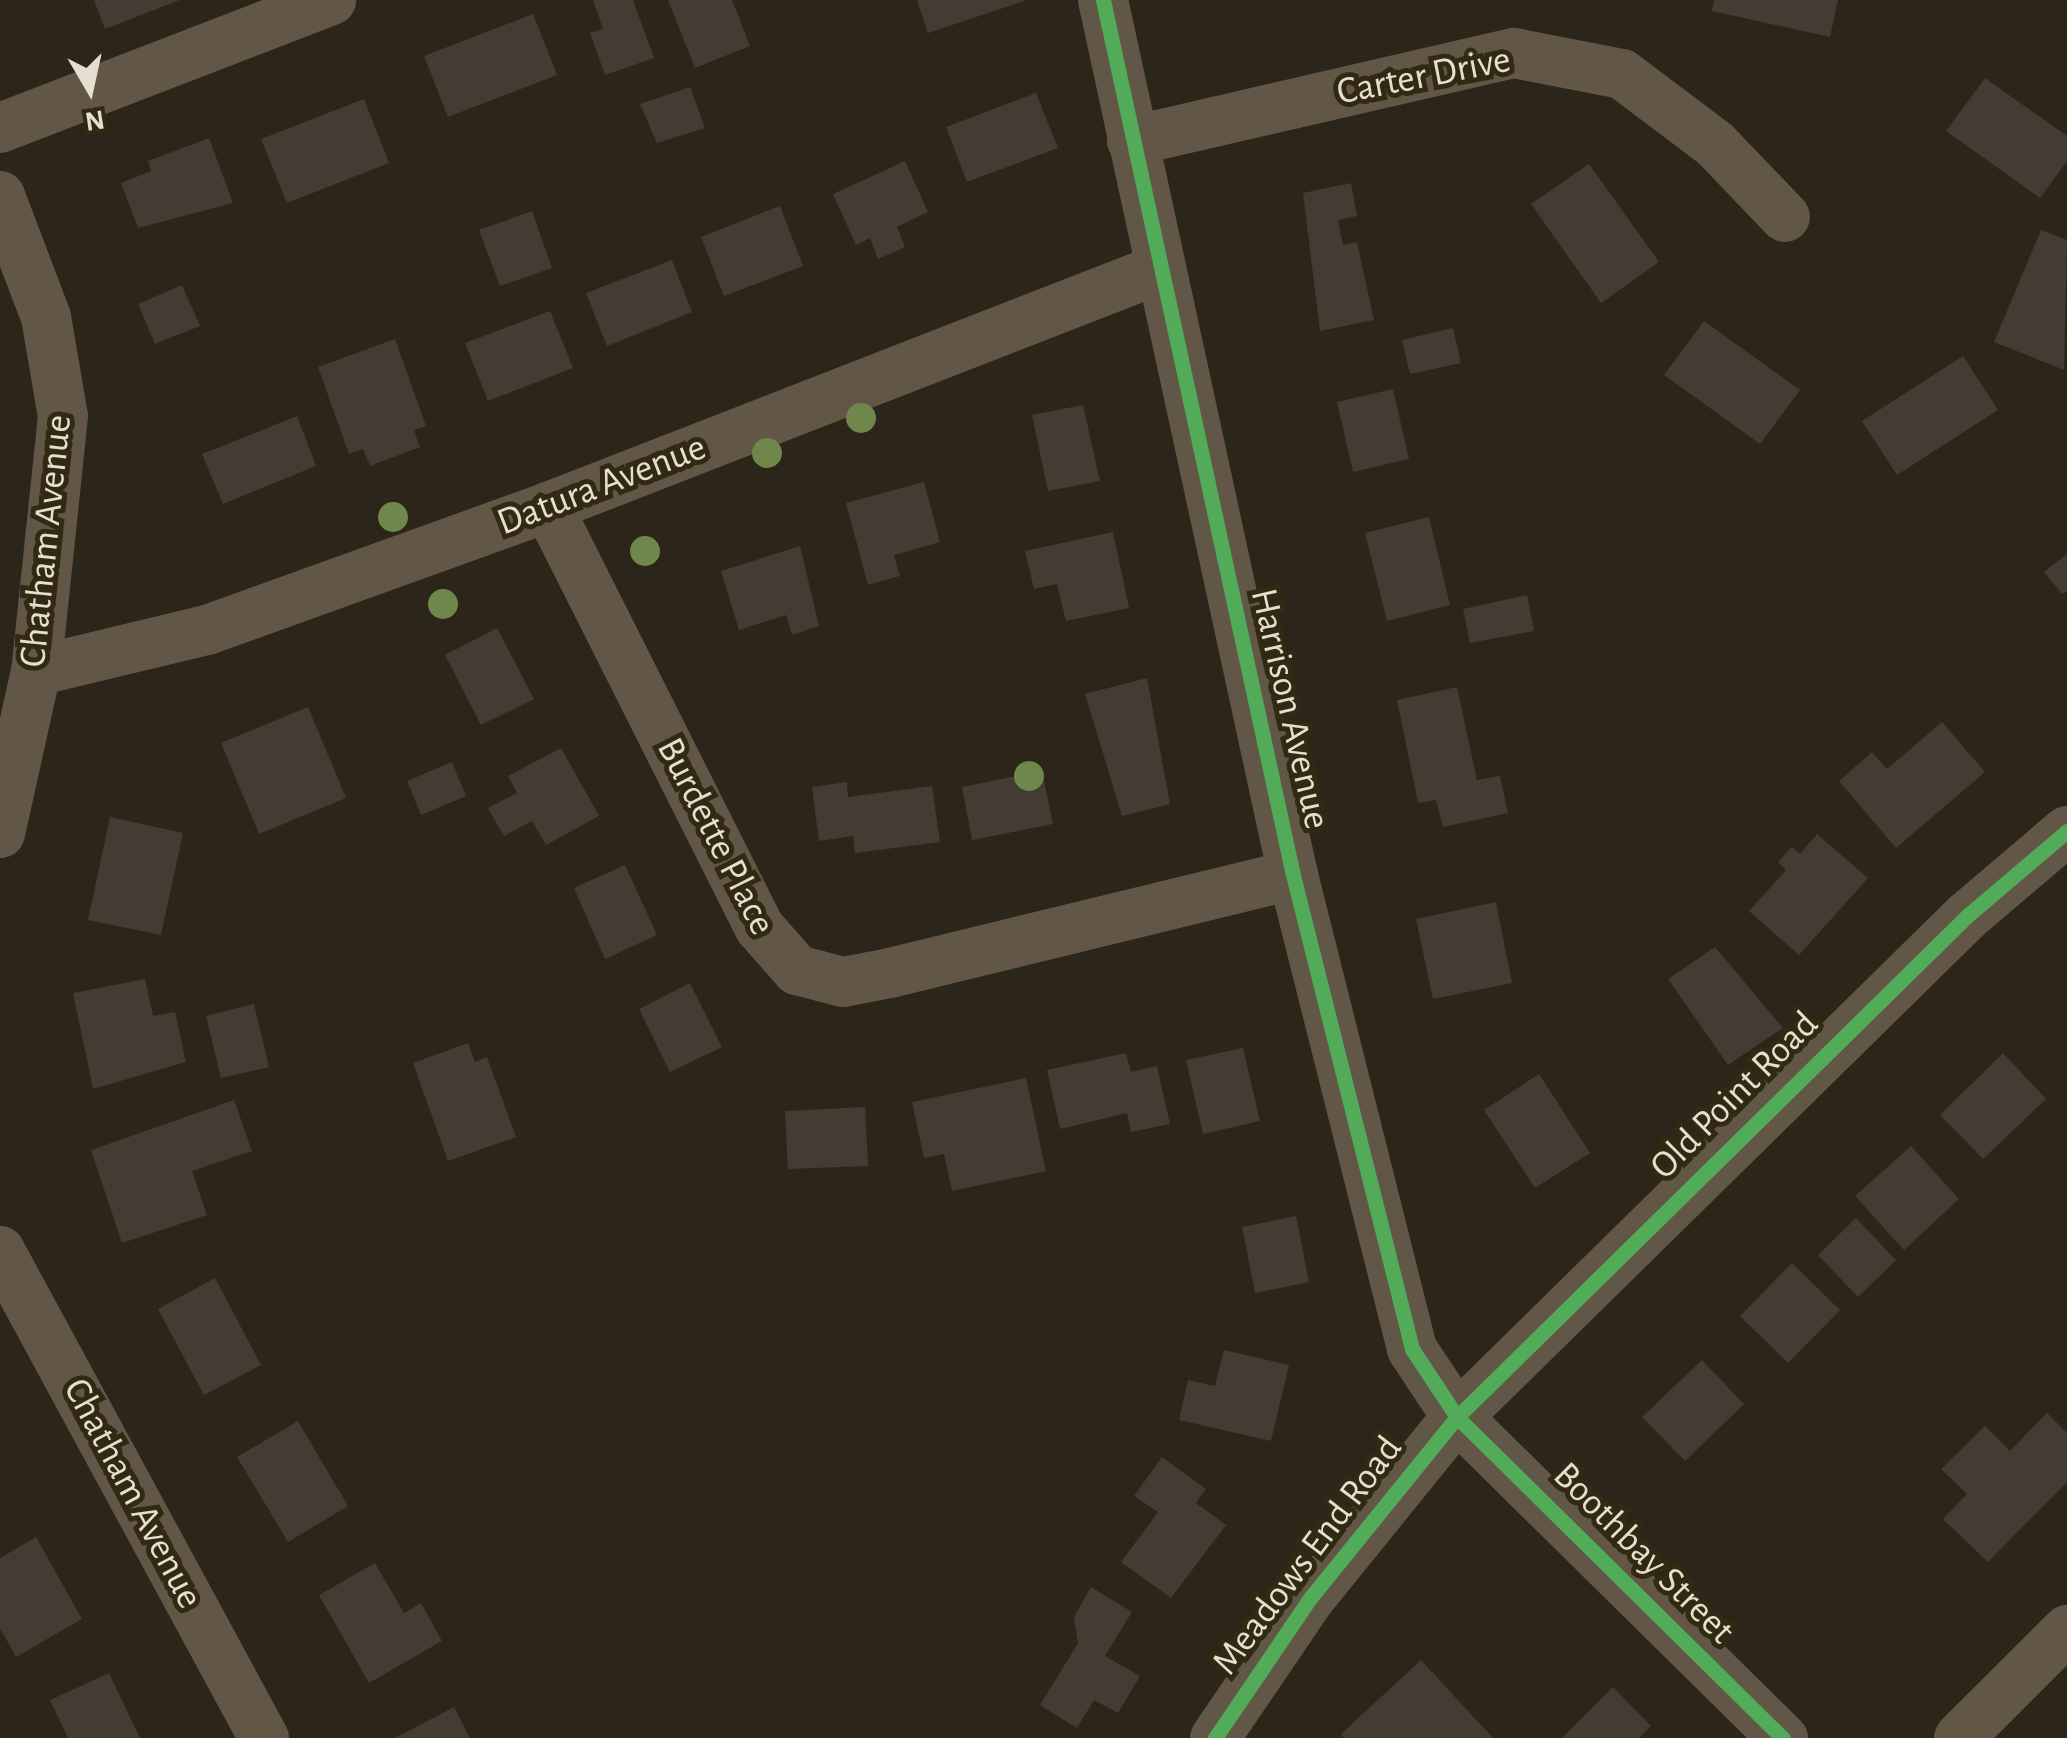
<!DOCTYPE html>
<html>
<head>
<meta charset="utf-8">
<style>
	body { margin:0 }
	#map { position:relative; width:2067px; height:1738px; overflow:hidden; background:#2b2619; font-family:"Alegreya Sans",sans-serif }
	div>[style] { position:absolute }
	.building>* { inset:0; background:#423c33 }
	.minor>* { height:50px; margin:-25px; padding:0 25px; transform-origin:25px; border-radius:25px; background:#625647 }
	.cycleway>* { height:15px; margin:-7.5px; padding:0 7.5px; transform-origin:7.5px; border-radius:7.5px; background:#51ab58 }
	.trees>* { width:30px; height:30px; margin:-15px; border-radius:50%; background:#70874b }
	span { translate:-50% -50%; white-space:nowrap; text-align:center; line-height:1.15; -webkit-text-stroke:10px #322912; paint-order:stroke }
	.street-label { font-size:38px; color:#e4dfd0 }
	.north { position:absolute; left:40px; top:40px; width:100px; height:100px; -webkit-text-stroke:8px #322912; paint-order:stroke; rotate:171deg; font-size:28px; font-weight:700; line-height:40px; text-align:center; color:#e4dfd0 }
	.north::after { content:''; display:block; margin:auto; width:35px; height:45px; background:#e4dfd0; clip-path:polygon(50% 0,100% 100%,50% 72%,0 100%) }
</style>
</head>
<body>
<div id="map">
	<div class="building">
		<i style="clip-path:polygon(94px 0,180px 0,105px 29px)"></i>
		<i style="clip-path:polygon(593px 0,633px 0,654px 58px,605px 75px,590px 33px,603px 29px)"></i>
		<i style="clip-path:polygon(668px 0,732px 0,750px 46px,695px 68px)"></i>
		<i style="clip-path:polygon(917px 0,1024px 0,1024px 1px,928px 33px)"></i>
		<i style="clip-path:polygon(1714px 0,1838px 0,1830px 37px,1712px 11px)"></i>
		<i style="clip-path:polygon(533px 14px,557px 75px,448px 117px,424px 56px)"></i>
		<i style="clip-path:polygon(1985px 78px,2067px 136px,2067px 161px,2040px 198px,1946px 131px)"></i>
		<i style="clip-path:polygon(690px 87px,705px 128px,657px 143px,640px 104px)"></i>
		<i style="clip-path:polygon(1036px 93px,1058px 148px,967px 182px,946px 127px)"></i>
		<i style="clip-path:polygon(364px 99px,389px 163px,287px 203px,261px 139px)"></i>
		<i style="clip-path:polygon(209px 138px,233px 203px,138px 228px,121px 183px,151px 171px,148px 161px)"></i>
		<i style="clip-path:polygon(905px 161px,928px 212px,897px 227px,905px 247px,878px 259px,870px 238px,856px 245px,833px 194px)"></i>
		<i style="clip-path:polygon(1589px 164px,1659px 262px,1601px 303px,1531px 204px)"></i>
		<i style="clip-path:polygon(1351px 183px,1357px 216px,1338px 220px,1343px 245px,1357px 242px,1374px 320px,1320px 331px,1303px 193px)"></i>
		<i style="clip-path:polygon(780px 206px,803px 266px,724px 296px,701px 237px)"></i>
		<i style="clip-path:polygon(532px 211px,552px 268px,500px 286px,479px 230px)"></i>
		<i style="clip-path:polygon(2041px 230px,2067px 240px,2064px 370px,1994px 342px)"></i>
		<i style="clip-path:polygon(672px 260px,692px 312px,607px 346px,586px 293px)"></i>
		<i style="clip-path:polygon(182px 285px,200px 326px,155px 344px,138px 304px)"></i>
		<i style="clip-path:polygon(550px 311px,573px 368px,488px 401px,465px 343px)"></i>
		<i style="clip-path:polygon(1704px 321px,1800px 390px,1760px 444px,1664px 375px)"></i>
		<i style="clip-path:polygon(1453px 328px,1461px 363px,1410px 374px,1402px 340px)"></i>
		<i style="clip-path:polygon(395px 339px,426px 426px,414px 430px,420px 447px,370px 466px,363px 449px,349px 454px,318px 367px)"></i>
		<i style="clip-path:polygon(1963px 356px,1998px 410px,1897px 475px,1862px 421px)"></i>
		<i style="clip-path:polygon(1393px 389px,1409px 459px,1353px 472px,1337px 402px)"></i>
		<i style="clip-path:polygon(1083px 405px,1100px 481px,1048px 491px,1032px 415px)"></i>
		<i style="clip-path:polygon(297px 416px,316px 466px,223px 504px,202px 454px)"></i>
		<i style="clip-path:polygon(924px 482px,940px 542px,894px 555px,900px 576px,868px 585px,846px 503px)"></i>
		<i style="clip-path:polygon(1429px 517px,1450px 605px,1387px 621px,1365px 533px)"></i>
		<i style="clip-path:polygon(1113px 532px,1129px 608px,1066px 621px,1057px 584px,1034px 589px,1025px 551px)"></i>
		<i style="clip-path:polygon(800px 546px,819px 626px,792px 635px,786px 615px,739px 630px,721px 571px)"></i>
		<i style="clip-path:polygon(2067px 554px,2067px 591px,2062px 594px,2044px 572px)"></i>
		<i style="clip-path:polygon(1527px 595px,1534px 631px,1470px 643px,1463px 609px)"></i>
		<i style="clip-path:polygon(497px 628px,534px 699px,481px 725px,445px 655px)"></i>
		<i style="clip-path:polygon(1147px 678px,1170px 804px,1122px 816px,1085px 694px)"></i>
		<i style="clip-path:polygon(1457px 687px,1477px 780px,1500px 776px,1508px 813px,1443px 827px,1436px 800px,1418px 803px,1397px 700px)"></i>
		<i style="clip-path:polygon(308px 707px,346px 798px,259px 834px,221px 743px)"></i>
		<i style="clip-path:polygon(1942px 722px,1985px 772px,1896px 848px,1839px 781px,1872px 752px,1887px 769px)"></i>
		<i style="clip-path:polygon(561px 748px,599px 816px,546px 845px,532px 821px,504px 836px,488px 808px,517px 793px,508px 776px)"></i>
		<i style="clip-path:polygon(452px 762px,466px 796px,421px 815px,407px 781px)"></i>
		<i style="clip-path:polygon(1042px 771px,1053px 824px,972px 840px,962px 787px)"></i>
		<i style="clip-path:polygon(847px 782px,848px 797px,932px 786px,940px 842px,855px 853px,853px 836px,819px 841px,812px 787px)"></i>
		<i style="clip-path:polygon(110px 817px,183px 833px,161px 935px,88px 920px)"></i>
		<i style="clip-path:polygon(1817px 834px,1868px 878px,1799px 955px,1749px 911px,1786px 870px,1778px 862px,1792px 847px,1800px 854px)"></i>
		<i style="clip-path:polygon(625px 865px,657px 935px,605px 959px,574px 888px)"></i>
		<i style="clip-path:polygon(1496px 902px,1512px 983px,1433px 999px,1416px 919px)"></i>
		<i style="clip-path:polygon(1715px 947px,1783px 1028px,1728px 1065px,1668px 979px)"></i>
		<i style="clip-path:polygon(145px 979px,153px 1016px,175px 1012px,186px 1062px,93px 1089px,73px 993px)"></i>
		<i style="clip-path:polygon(690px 983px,722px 1047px,670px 1072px,639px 1009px)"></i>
		<i style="clip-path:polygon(254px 1004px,269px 1067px,221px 1078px,206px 1016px)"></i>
		<i style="clip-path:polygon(468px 1043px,475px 1062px,487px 1057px,516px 1137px,448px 1161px,413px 1063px)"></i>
		<i style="clip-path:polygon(1243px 1048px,1260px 1121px,1203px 1134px,1186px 1060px)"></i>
		<i style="clip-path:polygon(1126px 1053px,1131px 1072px,1157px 1066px,1170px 1124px,1131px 1132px,1127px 1113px,1060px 1129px,1047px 1070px)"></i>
		<i style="clip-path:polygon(2003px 1053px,2046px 1099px,1983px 1159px,1940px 1115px)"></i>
		<i style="clip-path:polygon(1539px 1074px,1590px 1153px,1535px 1188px,1484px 1110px)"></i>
		<i style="clip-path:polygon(1026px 1078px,1046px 1171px,952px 1191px,944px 1154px,924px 1158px,912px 1102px)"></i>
		<i style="clip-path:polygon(234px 1100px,252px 1151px,192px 1171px,207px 1215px,122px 1243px,91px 1150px)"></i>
		<i style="clip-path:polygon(865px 1107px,868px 1166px,788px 1169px,785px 1111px)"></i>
		<i style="clip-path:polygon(1911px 1146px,1959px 1199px,1904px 1250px,1855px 1196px)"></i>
		<i style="clip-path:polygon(1296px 1216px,1309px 1282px,1255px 1293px,1242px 1227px)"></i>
		<i style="clip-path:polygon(1856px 1218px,1896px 1260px,1858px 1297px,1818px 1255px)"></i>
		<i style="clip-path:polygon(1792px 1263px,1840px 1310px,1788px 1363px,1740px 1316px)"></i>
		<i style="clip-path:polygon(215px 1278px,261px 1365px,204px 1395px,158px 1309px)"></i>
		<i style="clip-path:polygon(1224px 1350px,1289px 1365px,1271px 1441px,1179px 1420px,1188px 1380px,1215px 1386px)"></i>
		<i style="clip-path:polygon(1702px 1360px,1744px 1404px,1685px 1461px,1642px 1417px)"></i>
		<i style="clip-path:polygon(2047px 1413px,2067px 1433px,2067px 1482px,1988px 1562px,1943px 1519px,1967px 1494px,1941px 1469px,1985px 1426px,2010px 1451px)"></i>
		<i style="clip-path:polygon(298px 1421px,348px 1506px,288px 1542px,237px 1457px)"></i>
		<i style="clip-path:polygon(1162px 1457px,1206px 1489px,1196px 1503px,1226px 1525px,1171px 1598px,1121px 1562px,1158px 1512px,1134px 1496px)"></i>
		<i style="clip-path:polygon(36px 1537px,82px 1619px,16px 1657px,0 1628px,0 1558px)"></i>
		<i style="clip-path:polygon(375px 1563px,404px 1613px,421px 1603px,442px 1641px,369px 1683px,319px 1595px)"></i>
		<i style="clip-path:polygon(1091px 1587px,1132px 1612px,1105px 1656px,1140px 1676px,1118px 1713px,1094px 1700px,1077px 1728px,1040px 1705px,1078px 1643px,1074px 1617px)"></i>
		<i style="clip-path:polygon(1421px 1660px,1493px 1738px,1344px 1738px,1341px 1734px)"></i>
		<i style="clip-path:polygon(109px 1673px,140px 1738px,68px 1738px,50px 1700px)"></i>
		<i style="clip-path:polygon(1613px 1687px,1651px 1726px,1639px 1738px,1562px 1738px)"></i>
		<i style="clip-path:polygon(454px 1707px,470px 1738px,395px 1738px)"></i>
	</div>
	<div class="minor">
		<i style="left:1103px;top:0;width:895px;rotate:77.75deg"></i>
		<i style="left:1293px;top:875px;width:489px;rotate:75.9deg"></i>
		<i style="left:1412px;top:1349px;width:82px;rotate:56.5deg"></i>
		<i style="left:1457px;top:1417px;width:458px;rotate:44.6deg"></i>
		<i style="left:0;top:128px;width:355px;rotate:-21.1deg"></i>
		<i style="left:1132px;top:141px;width:392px;rotate:-13deg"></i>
		<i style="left:1514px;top:53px;width:110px;rotate:11deg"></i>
		<i style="left:1622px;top:74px;width:116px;rotate:37deg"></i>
		<i style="left:1715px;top:144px;width:101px;rotate:46.2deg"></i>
		<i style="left:0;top:196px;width:129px;rotate:69.2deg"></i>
		<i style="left:46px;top:317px;width:100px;rotate:80.3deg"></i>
		<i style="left:63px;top:416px;width:256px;rotate:96deg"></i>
		<i style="left:36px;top:671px;width:166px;rotate:102.5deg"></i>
		<i style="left:548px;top:507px;width:471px;rotate:63.3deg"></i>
		<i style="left:760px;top:928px;width:56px;rotate:48.6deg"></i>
		<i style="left:797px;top:970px;width:48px;rotate:14.6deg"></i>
		<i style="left:843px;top:982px;width:48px;rotate:-10.8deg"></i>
		<i style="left:890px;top:973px;width:415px;rotate:-13.7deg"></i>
		<i style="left:36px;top:671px;width:176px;rotate:-13.5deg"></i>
		<i style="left:207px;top:630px;width:363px;rotate:-19.8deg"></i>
		<i style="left:548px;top:507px;width:653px;rotate:-21.26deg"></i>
		<i style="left:0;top:1251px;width:554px;rotate:61.54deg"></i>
		<i style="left:1215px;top:1738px;width:171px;rotate:-55.8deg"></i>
		<i style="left:1311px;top:1597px;width:232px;rotate:-51deg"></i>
		<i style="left:1457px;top:1417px;width:715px;rotate:-44.49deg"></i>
		<i style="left:1967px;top:916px;width:131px;rotate:-40.4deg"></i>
		<i style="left:1959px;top:1738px;width:153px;rotate:-45deg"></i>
	</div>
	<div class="cycleway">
		<i style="left:1103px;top:0;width:895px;rotate:77.75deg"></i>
		<i style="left:1293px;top:875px;width:489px;rotate:75.9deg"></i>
		<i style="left:1412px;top:1349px;width:82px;rotate:56.5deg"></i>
		<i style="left:1457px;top:1417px;width:458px;rotate:44.6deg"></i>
		<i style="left:1215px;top:1738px;width:171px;rotate:-55.8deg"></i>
		<i style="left:1311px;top:1597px;width:232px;rotate:-51deg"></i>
		<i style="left:1457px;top:1417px;width:715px;rotate:-44.49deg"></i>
		<i style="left:1967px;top:916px;width:131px;rotate:-40.4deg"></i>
	</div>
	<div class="trees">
		<i style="left:861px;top:418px"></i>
		<i style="left:767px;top:453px"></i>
		<i style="left:393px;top:517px"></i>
		<i style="left:645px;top:551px"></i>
		<i style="left:443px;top:604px"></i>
		<i style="left:1029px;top:776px"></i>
	</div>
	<div class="street-label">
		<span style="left:1424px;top:77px;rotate:-11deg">Carter Drive</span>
		<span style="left:602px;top:486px;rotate:-21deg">Datura Avenue</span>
		<span style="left:47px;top:541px;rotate:-84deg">Chatham Avenue</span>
		<span style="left:1289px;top:709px;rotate:77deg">Harrison Avenue</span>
		<span style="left:715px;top:837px;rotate:63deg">Burdette Place</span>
		<span style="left:1735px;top:1096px;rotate:-45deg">Old Point Road</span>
		<span style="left:132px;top:1494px;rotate:62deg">Chatham Avenue</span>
		<span style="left:1643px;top:1554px;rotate:45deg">Boothbay Street</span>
		<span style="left:1308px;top:1556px;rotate:-53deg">Meadows End Road</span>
	</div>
	<div class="north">N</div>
</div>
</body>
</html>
